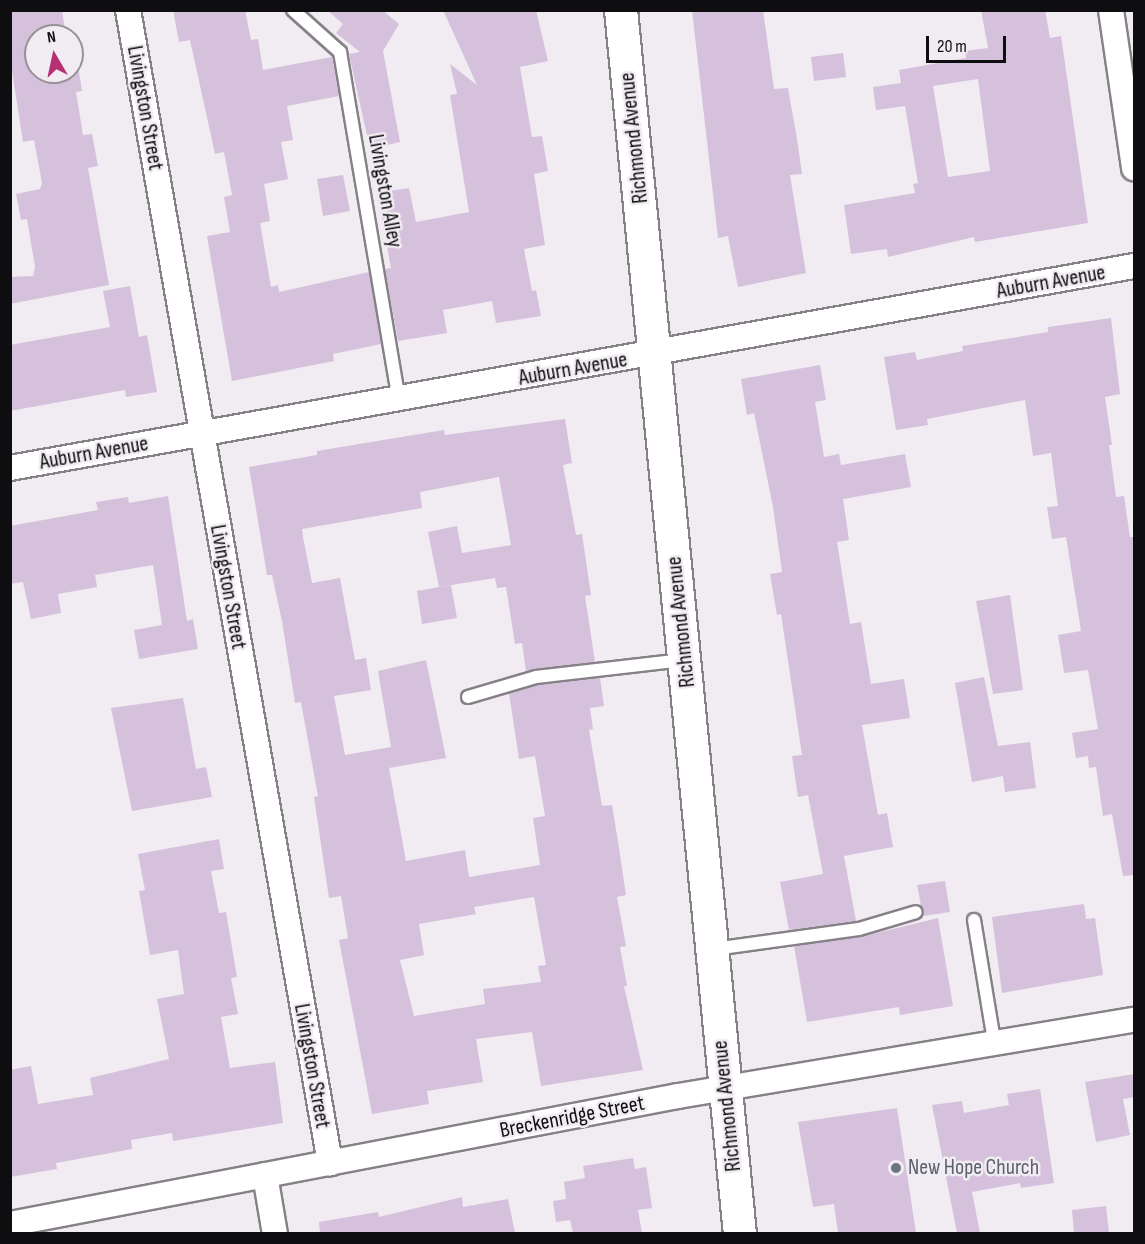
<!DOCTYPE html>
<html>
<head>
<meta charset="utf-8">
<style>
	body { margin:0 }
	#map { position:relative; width:1145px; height:1244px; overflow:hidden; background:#f1ebf2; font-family:"Sofia Sans Condensed",sans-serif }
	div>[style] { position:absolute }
	.building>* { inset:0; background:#d6c1dc }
	.roads { filter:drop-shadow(2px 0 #868187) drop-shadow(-2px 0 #868187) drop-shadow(0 2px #868187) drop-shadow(0 -2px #868187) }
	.service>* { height:12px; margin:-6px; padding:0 6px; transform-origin:6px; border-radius:6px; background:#fff }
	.minor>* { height:24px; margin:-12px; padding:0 12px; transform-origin:12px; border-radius:12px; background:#fff }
	.tertiary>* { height:32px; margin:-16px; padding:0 16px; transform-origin:16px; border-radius:16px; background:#fff }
	.dots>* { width:16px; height:16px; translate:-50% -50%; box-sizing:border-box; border:3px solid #f1ebf2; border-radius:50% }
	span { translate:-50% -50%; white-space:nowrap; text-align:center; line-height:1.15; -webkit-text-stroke:5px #f1ebf2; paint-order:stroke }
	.street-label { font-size:22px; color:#0e0d0f }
	.worship-label { font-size:22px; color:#5b616d }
	.left { translate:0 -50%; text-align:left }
	.frame { position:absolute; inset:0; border:12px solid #0e0d0f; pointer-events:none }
	.north { position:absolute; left:24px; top:24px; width:60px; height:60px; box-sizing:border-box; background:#f1ebf2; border:2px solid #969297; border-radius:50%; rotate:351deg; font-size:16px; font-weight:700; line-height:24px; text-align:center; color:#0e0d0f }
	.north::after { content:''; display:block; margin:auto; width:21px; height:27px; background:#b63074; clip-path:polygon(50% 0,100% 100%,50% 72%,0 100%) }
	.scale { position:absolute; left:926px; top:36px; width:80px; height:27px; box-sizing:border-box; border:3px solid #0e0d0f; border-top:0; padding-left:8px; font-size:18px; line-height:21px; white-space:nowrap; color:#0e0d0f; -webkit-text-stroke:4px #f1ebf2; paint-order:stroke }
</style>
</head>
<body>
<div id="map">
	<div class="building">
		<i style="clip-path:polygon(10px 10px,62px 10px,66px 36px,36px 36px,36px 72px,72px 72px,72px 60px,77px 59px,82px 91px,76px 92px,83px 135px,92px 134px,98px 166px,88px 168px,109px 285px,10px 304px,10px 277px,33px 276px,35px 267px,27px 219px,21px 220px,16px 194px,40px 189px,42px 183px,34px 140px,23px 142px,10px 58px)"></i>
		<i style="clip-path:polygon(173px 10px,245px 10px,251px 40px,258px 39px,263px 70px,332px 57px,339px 96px,287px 106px,293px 140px,281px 142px,288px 179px,264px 184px,270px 221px,260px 223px,271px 287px,278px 285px,279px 292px,369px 272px,381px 344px,333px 354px,334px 361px,232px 381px,207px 236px,230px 232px,224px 197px,232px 195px,224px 152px,215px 154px,190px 40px,179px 42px)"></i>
		<i style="clip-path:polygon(327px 10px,382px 10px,399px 24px,383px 51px,400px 142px,370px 149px,349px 54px,360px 52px,336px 33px,343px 24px)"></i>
		<i style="clip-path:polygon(443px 10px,536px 10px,548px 61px,520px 67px,532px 137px,542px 136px,548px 171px,534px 174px,545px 245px,524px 249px,532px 291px,536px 290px,541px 316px,496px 323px,492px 301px,443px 310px,447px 333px,398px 341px,385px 269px,391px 268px,377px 193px,409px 188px,416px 222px,469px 212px,450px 95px,457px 94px,450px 64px,477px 85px)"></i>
		<i style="clip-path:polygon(692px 10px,763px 10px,774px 89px,788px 88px,797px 139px,802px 174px,790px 175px,806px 273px,738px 287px,728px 236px,718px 238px)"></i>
		<i style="clip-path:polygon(evenodd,981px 10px,1045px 10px,1050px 38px,1061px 36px,1088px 223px,975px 242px,974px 237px,888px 257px,887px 249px,851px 254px,844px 205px,915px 193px,913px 184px,918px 183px,905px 106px,876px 110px,873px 87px,901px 83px,899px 70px,966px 58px,965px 51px,988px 48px,981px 10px,978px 79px,990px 171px,948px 177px,933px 86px,978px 79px)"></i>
		<i style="clip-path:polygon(843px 53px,846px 77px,814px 81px,811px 57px)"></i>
		<i style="clip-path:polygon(343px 175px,350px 211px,323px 216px,317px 179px)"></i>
		<i style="clip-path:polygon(130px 286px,139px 337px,147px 335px,157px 392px,126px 397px,125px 390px,10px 411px,10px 345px,110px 327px,103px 291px)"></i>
		<i style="clip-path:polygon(1111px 318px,1120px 394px,1105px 397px,1112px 445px,1109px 445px,1116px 497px,1124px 496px,1130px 537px,1134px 537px,1134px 875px,1123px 876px,1112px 814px,1103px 816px,1096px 767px,1089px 768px,1088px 756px,1076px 758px,1072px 733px,1098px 729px,1088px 670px,1064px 673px,1058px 635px,1081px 631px,1066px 537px,1052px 539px,1047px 507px,1058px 506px,1051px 453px,1033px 456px,1025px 400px,927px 419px,928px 425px,896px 430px,884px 357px,915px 352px,917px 360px,963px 351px,962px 346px,1048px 332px,1048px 327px)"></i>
		<i style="clip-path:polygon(820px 365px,826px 400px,815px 402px,824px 457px,839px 454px,841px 465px,905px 454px,911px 487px,843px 499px,849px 540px,837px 542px,850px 624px,861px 622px,871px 684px,904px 679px,910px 718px,862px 725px,878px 815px,887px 813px,893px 847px,844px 856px,856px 921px,789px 930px,780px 882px,823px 874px,808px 795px,798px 797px,792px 756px,802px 755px,781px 614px,777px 615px,770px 574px,782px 572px,773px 507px,754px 413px,747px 415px,741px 379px)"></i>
		<i style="clip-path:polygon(evenodd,565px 419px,572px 463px,563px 465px,576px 535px,582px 534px,591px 595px,585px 596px,595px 662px,526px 671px,522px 643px,515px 644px,506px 587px,497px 588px,495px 578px,439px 587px,428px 532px,457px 526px,462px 553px,511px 545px,499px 477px,420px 492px,422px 508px,302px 529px,303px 537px,312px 583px,340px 578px,355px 660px,366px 658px,371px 690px,334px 696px,345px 755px,391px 747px,378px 671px,426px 660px,446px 758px,389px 768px,406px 861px,465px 850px,469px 877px,540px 865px,533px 818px,545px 816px,535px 756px,519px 759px,509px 693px,538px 685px,600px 678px,604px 706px,590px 708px,593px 729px,589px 730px,602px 806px,612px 805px,619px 848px,626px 895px,617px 897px,626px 946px,620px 947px,627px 986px,624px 986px,643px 1070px,541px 1086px,532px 1032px,476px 1039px,483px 1082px,427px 1091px,429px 1104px,372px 1114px,339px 940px,348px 938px,341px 896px,329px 898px,314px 797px,318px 796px,301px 702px,295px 703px,282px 621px,272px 575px,267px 575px,249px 467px,317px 455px,317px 451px,444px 430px,445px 435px,565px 419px,534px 897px,546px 965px,538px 966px,541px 982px,483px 989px,485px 1004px,414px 1016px,400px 960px,424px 955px,419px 924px,476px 914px,474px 907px,534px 897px)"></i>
		<i style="clip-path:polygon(168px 496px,187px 621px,193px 619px,198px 649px,139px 659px,134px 630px,162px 625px,153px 565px,95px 575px,97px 587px,58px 594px,61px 613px,31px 619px,23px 582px,10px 584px,10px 526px,98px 510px,96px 502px,128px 497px,129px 503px)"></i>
		<i style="clip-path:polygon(451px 585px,457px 618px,422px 624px,417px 591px)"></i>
		<i style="clip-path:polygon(1010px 595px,1023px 690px,993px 694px,976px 601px)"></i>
		<i style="clip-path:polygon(984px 677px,998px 746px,1030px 742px,1036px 788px,1005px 792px,1003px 776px,972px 782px,955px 683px)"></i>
		<i style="clip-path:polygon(183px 698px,196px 769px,206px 767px,212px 797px,132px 811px,111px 708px)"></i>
		<i style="clip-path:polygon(219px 839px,224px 869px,211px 871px,219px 913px,226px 912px,237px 977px,231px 978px,238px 1014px,221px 1017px,230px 1068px,275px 1062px,283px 1123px,173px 1141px,172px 1133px,131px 1140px,132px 1149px,56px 1163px,57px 1169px,10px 1177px,10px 1070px,31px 1066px,38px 1104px,93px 1095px,90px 1078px,169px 1059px,157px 999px,184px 994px,178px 950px,150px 955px,139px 891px,145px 890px,138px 854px)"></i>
		<i style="clip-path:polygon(945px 881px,950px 912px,923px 916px,917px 885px)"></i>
		<i style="clip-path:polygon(1084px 904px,1086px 919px,1095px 918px,1103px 975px,1002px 993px,992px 917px)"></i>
		<i style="clip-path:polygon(938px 918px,953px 1006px,900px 1015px,899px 1007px,807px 1022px,794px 946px,860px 937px)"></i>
		<i style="clip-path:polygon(1134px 1074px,1134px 1097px,1123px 1099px,1130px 1135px,1096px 1142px,1085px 1082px)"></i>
		<i style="clip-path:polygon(1040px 1089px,1054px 1183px,1021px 1188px,1020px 1183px,972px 1192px,980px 1233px,957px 1233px,932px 1105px,962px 1101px,964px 1113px,1009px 1105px,1007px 1094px)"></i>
		<i style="clip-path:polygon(897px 1108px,916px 1233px,838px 1233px,834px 1204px,813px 1207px,798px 1122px)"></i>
		<i style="clip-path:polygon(633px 1158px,635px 1169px,646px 1167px,652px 1208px,638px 1210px,642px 1233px,573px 1233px,570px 1220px,556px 1222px,553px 1201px,566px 1199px,564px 1182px,585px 1178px,583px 1166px)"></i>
		<i style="clip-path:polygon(462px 1197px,463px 1207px,508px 1199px,515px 1233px,320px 1233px,319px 1222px,378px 1212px,379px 1217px)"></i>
		<i style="clip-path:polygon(1106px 1206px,1109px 1233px,1074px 1233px,1072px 1210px)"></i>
	</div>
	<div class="roads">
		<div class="service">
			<i style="left:293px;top:10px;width:63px;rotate:41.8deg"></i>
			<i style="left:340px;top:52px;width:352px;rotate:80.4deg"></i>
			<i style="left:468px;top:697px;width:71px;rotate:-16.4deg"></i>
			<i style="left:536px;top:677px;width:148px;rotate:-6.6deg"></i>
			<i style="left:974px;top:920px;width:123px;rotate:80.6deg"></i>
			<i style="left:714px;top:949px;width:146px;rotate:-7.9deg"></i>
			<i style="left:859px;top:929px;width:59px;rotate:-16.6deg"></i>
		</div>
		<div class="minor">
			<i style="left:128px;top:10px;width:1171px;rotate:80.06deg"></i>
			<i style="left:1111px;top:10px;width:160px;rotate:81.7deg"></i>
			<i style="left:10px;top:468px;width:1142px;rotate:-10.19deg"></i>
			<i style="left:265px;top:1175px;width:60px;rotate:80.4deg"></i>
			<i style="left:10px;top:1224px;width:680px;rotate:-10.85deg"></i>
			<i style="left:678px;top:1096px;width:462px;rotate:-9.5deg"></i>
		</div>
		<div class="tertiary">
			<i style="left:621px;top:10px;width:1230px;rotate:84.45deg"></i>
		</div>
	</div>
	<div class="dots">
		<i style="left:896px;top:1168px;background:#6b7280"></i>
	</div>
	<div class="street-label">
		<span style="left:145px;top:108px;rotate:80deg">Livingston Street</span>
		<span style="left:634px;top:138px;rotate:-96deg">Richmond Avenue</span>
		<span style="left:385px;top:191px;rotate:80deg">Livingston Alley</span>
		<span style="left:1051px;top:282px;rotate:-10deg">Auburn Avenue</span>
		<span style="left:573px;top:369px;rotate:-10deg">Auburn Avenue</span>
		<span style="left:94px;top:453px;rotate:-10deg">Auburn Avenue</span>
		<span style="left:228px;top:587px;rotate:80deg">Livingston Street</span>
		<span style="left:681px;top:622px;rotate:-96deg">Richmond Avenue</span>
		<span style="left:312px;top:1066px;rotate:80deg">Livingston Street</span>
		<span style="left:727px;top:1106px;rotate:-96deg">Richmond Avenue</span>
		<span style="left:572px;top:1117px;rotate:-11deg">Breckenridge Street</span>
	</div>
	<div class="worship-label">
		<span class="left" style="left:908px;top:1168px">New Hope Church</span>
	</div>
	<div class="frame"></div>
	<div class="north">N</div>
	<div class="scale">20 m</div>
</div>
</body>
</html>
